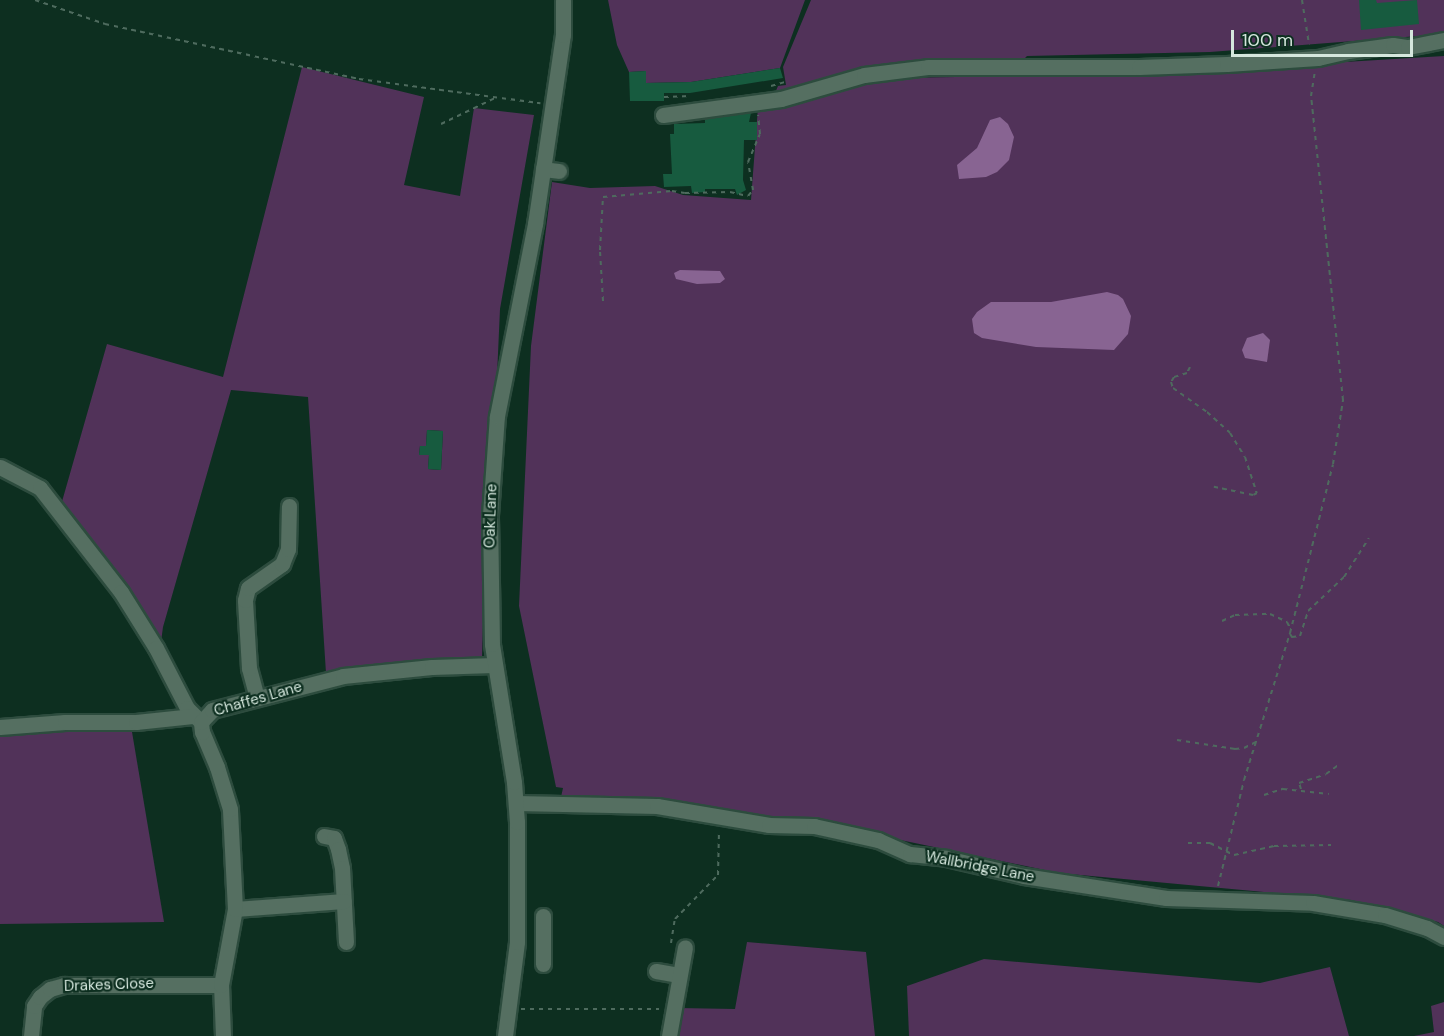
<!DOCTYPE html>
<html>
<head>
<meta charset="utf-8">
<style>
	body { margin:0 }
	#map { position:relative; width:1444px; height:1036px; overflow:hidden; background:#0d2f20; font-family:"DM Sans",sans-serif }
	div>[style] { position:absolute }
	.green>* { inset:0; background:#513259 }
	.water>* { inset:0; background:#886492 }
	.building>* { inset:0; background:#175b3f }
	.path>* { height:2px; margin-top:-1px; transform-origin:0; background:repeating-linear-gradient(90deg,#4e6b5e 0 4.5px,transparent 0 9px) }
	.roads { filter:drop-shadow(2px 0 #2d4c3e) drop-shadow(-2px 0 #2d4c3e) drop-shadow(0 2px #2d4c3e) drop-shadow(0 -2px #2d4c3e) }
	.minor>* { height:15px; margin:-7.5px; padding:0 7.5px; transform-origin:7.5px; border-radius:7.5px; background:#556f61 }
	span { translate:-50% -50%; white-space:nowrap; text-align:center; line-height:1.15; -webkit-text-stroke:4.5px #0d2f20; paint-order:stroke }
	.street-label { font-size:15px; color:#d5e7dd }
	.scale { position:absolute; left:1231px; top:30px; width:182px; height:27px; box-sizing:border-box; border:3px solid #d5e7dd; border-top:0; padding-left:8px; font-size:18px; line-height:21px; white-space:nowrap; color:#d5e7dd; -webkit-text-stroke:4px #0d2f20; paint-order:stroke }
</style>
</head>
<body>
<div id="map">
	<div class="green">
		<i style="clip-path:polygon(608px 0,805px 0,780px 68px,691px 82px,646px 83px,646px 71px,629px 72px,617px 45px)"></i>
		<i style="clip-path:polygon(811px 0,1444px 0,1444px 34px,1210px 52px,1027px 56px,1021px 62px,895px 78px,1145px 74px,1444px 56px,1444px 926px,1438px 922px,1351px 900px,1059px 873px,809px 821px,789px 820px,661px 800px,561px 797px,563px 788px,556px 787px,519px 606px,531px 346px,552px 182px,590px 188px,655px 186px,683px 195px,751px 200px,759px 94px,775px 93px,778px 86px,786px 85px,783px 67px)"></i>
		<i style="clip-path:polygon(evenodd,302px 67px,424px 97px,404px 185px,460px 196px,474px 108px,534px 115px,500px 309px,492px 488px,484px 588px,482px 658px,326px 673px,308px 397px,231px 390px,163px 627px,161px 642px,61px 505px,107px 344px,223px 377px,302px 67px,427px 430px,443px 431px,441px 470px,428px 469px,429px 455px,419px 455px,420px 446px,426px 446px,427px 430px)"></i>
		<i style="clip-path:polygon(131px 726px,164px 922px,0 924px,0 734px)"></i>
		<i style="clip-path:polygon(747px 942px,866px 952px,875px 1036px,674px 1036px,678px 1008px,735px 1009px)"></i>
		<i style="clip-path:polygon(984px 959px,1260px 983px,1330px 967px,1349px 1036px,909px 1036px,907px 986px)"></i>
		<i style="clip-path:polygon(1444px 1002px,1444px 1036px,1414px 1036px,1434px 1032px,1431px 1006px)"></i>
	</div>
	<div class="water">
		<i style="clip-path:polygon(1000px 117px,1008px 124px,1014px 137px,1009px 160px,997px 172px,986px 177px,959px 179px,957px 165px,977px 148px,990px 120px)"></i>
		<i style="clip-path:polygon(680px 270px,720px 271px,725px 279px,720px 283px,697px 284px,676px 279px,674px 273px)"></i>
		<i style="clip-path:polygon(1107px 292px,1118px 295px,1123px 299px,1131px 316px,1128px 334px,1114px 350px,1036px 347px,982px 338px,974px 333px,972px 319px,977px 312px,991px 302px,1051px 302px)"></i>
		<i style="clip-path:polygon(1263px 333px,1270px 340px,1267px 362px,1245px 358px,1242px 350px,1247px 338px)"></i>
	</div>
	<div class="building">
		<i style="clip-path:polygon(1359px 0,1376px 0,1377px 3px,1417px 0,1419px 24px,1361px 30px)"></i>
		<i style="clip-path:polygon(780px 68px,783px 78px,690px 93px,664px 93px,664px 101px,630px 101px,629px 72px,646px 71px,646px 83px,691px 82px)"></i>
		<i style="clip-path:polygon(751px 113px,749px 122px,757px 122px,757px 140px,744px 140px,743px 180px,746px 190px,737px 195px,735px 189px,705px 189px,705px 192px,692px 193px,691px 186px,664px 187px,663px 174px,672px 174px,670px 134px,674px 134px,674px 124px,705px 123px,705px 119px)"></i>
		<i style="clip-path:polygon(427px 430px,443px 431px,441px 470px,428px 469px,429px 455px,419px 455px,420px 446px,426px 446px)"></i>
	</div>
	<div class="path">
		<i style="left:35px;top:0;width:74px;rotate:18.9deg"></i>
		<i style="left:105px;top:24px;width:260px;rotate:12.2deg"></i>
		<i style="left:359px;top:79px;width:183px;rotate:7.6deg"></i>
		<i style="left:1302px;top:0;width:45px;rotate:81deg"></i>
		<i style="left:771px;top:86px;width:15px;rotate:-16deg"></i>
		<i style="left:664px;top:97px;width:27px;rotate:-2deg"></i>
		<i style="left:441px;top:124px;width:62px;rotate:-25.7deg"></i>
		<i style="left:603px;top:301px;width:51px;rotate:-93.4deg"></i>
		<i style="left:600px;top:250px;width:53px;rotate:-86.8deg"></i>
		<i style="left:603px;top:197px;width:69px;rotate:-5deg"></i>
		<i style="left:672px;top:191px;width:13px;rotate:9deg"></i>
		<i style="left:685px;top:193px;width:45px;rotate:-1.3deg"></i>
		<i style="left:730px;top:192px;width:18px;rotate:13deg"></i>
		<i style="left:748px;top:196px;width:8px;rotate:-50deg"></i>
		<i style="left:753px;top:190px;width:28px;rotate:-100deg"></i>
		<i style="left:748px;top:162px;width:30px;rotate:-67deg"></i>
		<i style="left:760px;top:134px;width:19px;rotate:-96deg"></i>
		<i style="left:1190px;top:367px;width:7px;rotate:117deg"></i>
		<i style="left:1187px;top:373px;width:14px;rotate:163deg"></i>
		<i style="left:1174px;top:377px;width:6px;rotate:121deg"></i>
		<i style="left:1171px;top:382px;width:6px;rotate:72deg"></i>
		<i style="left:1173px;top:388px;width:42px;rotate:35.2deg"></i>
		<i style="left:1207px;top:412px;width:31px;rotate:42deg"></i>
		<i style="left:1230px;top:433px;width:28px;rotate:58deg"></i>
		<i style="left:1245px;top:457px;width:38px;rotate:72deg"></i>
		<i style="left:1257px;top:493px;width:4px;rotate:153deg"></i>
		<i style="left:1253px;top:495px;width:40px;rotate:-168deg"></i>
		<i style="left:1222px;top:621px;width:14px;rotate:-25deg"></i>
		<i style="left:1235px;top:615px;width:35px;rotate:-2deg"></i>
		<i style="left:1270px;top:614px;width:19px;rotate:25deg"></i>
		<i style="left:1287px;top:622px;width:7px;rotate:63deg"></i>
		<i style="left:1290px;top:634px;width:4px;rotate:56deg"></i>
		<i style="left:1292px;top:637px;width:8px;rotate:-7deg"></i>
		<i style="left:1300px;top:636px;width:26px;rotate:-72deg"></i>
		<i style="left:1308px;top:611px;width:50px;rotate:-43.4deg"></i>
		<i style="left:1344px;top:577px;width:46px;rotate:-57.3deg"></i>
		<i style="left:1177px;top:740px;width:59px;rotate:8.8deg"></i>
		<i style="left:1235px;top:749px;width:9px;rotate:-6deg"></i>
		<i style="left:1244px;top:748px;width:13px;rotate:-27deg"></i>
		<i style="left:1301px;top:789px;width:6px;rotate:-108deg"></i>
		<i style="left:1299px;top:783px;width:28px;rotate:-18deg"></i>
		<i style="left:1326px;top:774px;width:17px;rotate:-36deg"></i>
		<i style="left:1264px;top:795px;width:20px;rotate:-18deg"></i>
		<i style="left:1283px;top:789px;width:46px;rotate:6.2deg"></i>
		<i style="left:1188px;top:843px;width:22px"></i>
		<i style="left:1210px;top:843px;width:27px;rotate:27deg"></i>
		<i style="left:1234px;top:855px;width:41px;rotate:-12.7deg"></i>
		<i style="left:1274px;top:846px;width:57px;rotate:-1deg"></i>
		<i style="left:1218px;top:886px;width:109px;rotate:-76.2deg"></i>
		<i style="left:1244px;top:780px;width:154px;rotate:-72.6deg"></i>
		<i style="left:1290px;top:633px;width:174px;rotate:-75.7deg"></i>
		<i style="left:1333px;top:464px;width:65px;rotate:-81.1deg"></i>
		<i style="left:1343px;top:400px;width:306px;rotate:-96deg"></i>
		<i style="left:1311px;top:96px;width:26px;rotate:-81deg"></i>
		<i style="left:671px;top:943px;width:24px;rotate:-81deg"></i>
		<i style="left:675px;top:919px;width:62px;rotate:-45.7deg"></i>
		<i style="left:718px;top:875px;width:44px;rotate:-88.7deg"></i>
		<i style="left:521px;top:1009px;width:138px"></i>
	</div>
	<div class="roads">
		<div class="minor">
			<i style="left:663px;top:115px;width:119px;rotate:-7.7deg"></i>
			<i style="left:781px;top:99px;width:86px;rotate:-16.1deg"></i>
			<i style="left:864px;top:75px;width:64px;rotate:-7.1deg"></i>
			<i style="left:928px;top:67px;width:211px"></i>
			<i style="left:1139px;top:67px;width:88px;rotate:-2deg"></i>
			<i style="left:1227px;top:64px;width:91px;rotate:-3.8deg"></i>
			<i style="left:1318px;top:58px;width:31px;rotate:-13deg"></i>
			<i style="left:1348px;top:51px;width:45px;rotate:-7.6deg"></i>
			<i style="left:1393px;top:45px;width:15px;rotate:8deg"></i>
			<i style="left:1408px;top:47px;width:37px;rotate:-11deg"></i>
			<i style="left:543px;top:169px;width:16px;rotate:7deg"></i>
			<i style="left:0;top:467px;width:45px;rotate:27.7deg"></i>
			<i style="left:40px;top:488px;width:132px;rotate:52.1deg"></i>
			<i style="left:121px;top:592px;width:66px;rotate:58deg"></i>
			<i style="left:156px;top:648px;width:68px;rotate:62.7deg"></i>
			<i style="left:187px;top:708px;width:20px;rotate:45deg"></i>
			<i style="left:257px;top:698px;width:31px;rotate:-105deg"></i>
			<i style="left:249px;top:668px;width:68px;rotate:-93.4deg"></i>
			<i style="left:245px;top:600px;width:12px;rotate:-76deg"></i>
			<i style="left:248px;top:588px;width:42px;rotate:-35.2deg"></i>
			<i style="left:282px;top:564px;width:16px;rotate:-68deg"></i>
			<i style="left:288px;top:549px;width:43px;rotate:-88.7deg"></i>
			<i style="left:0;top:727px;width:65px;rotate:-4.4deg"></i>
			<i style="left:65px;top:722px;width:71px"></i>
			<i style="left:136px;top:722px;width:57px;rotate:-6deg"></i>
			<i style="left:516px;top:803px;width:141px;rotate:1.2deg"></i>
			<i style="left:657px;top:806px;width:114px;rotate:9.6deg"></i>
			<i style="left:769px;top:825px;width:45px;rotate:1.3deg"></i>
			<i style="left:814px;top:826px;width:66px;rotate:12.3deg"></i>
			<i style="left:878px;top:840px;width:35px;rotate:24deg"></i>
			<i style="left:910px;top:854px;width:36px;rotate:6deg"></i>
			<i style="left:946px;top:858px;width:80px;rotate:13deg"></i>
			<i style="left:1024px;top:876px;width:144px;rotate:8.8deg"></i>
			<i style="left:1166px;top:898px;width:147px;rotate:1.9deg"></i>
			<i style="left:1313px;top:903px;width:73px;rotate:9.5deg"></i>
			<i style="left:1385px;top:915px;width:44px;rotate:17.2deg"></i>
			<i style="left:1427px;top:928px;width:19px;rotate:28deg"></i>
			<i style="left:324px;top:836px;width:10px;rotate:11deg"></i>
			<i style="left:334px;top:838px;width:12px;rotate:70deg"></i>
			<i style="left:338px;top:849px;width:19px;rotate:78deg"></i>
			<i style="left:342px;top:868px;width:74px;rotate:86.9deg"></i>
			<i style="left:235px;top:909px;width:109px;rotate:-4.2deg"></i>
			<i style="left:543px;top:916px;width:48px;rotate:90deg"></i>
			<i style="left:656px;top:971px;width:23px;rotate:10deg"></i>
			<i style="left:31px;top:1036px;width:30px;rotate:-84deg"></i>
			<i style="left:34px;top:1006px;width:11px;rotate:-56deg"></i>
			<i style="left:40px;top:997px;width:13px;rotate:-39deg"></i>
			<i style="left:50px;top:989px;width:15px;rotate:-16deg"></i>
			<i style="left:64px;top:985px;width:157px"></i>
			<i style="left:223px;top:1036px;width:51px;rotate:-92.2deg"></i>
			<i style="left:221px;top:985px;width:77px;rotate:-79.6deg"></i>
			<i style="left:235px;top:909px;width:100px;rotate:-92.9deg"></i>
			<i style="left:230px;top:809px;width:44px;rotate:-107.2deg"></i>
			<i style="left:217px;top:767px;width:38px;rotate:-113deg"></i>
			<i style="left:202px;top:732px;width:10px;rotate:-96deg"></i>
			<i style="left:201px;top:722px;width:16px;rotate:-47deg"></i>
			<i style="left:212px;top:710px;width:135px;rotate:-14.5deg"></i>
			<i style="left:343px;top:676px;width:89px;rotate:-5.8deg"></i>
			<i style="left:432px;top:667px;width:62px;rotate:-1.8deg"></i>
			<i style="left:505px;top:1036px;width:95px;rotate:-82.7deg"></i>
			<i style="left:517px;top:942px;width:120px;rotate:-90deg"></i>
			<i style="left:517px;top:822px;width:40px;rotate:-94.3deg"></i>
			<i style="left:514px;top:782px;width:140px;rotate:-99.1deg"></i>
			<i style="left:492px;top:644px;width:129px;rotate:-90.9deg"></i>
			<i style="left:490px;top:515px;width:99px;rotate:-86deg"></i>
			<i style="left:497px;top:416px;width:196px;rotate:-78.8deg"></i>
			<i style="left:535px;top:224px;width:191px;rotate:-81.6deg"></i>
			<i style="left:563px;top:35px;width:35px;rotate:-90deg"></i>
			<i style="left:669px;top:1036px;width:90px;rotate:-79.8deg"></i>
		</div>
	</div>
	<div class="street-label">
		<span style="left:491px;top:516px;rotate:-88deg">Oak Lane</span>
		<span style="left:258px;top:699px;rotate:-16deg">Chaffes Lane</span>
		<span style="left:980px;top:867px;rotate:11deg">Wallbridge Lane</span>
		<span style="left:109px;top:985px;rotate:-2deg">Drakes Close</span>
	</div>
	<div class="scale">100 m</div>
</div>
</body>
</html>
